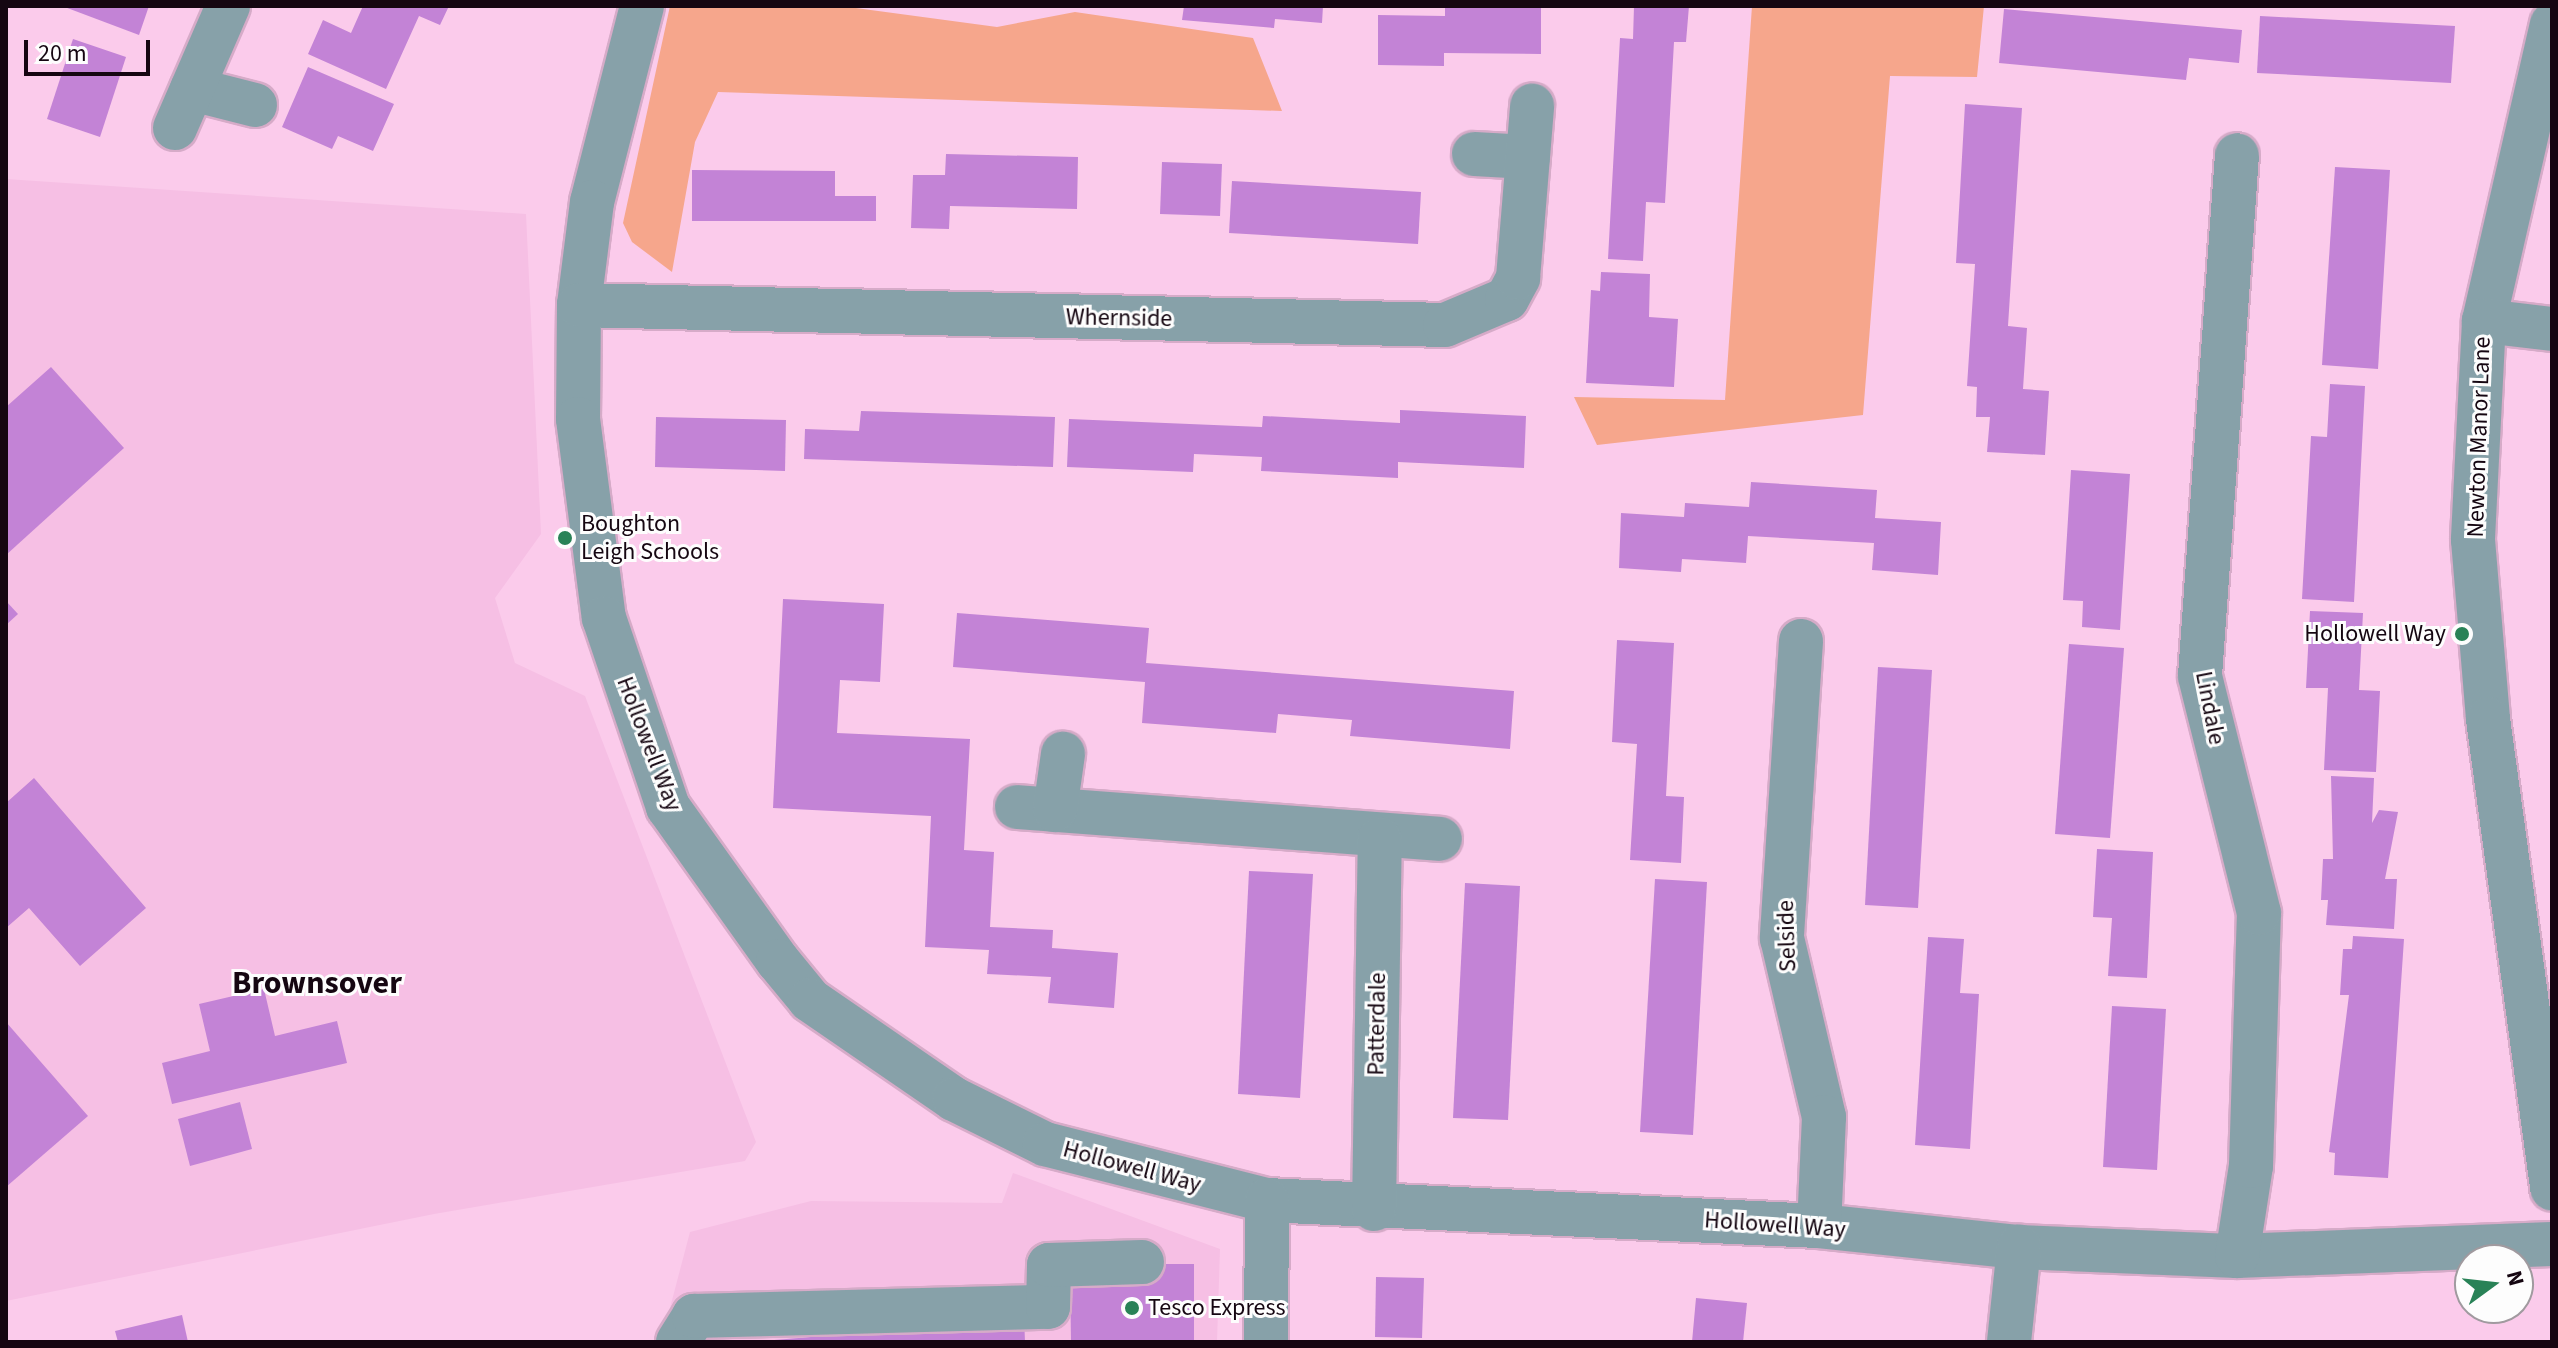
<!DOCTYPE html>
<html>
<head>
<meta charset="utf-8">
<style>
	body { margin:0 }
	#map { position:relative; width:2558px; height:1348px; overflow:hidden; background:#fbcbeb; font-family:"Source Sans 3",sans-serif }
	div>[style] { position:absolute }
	.built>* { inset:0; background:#f6bfe4 }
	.green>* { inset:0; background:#f6a68c }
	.building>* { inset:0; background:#c383d6 }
	.roads { filter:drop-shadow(2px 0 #d6abc8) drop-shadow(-2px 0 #d6abc8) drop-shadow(0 2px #d6abc8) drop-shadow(0 -2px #d6abc8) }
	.street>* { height:44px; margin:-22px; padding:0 22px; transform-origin:22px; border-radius:22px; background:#87a1a9 }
	.dots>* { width:22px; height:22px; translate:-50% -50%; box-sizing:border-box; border:4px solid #fdfdfd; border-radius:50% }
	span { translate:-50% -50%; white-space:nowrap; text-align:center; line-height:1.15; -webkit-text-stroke:6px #fdfdfd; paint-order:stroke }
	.street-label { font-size:24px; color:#150611 }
	.poi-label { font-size:24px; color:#150611 }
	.left { translate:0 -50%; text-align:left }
	.right { translate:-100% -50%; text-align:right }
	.district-label { font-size:32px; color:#150611; font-weight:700 }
	.frame { position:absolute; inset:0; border:8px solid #150611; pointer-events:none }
	.north { position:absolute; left:2454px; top:1244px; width:80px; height:80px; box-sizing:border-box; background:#fdfdfd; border:2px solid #a09a9f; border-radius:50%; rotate:75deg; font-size:22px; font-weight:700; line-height:32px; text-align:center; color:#150611 }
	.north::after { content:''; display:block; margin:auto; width:28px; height:36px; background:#298257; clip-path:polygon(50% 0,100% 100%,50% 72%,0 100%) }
	.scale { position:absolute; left:24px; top:40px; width:126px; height:36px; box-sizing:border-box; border:4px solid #150611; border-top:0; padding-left:10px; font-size:24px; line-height:28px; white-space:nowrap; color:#150611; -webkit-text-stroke:6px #fdfdfd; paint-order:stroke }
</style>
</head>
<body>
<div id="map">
	<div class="built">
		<i style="clip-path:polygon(6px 179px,526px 214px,541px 534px,495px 598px,515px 663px,585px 696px,756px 1142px,745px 1161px,434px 1214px,6px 1301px)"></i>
		<i style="clip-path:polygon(1013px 1173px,1220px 1249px,1217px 1342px,661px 1342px,690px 1232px,811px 1201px,1002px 1203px)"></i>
	</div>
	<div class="green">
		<i style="clip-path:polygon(670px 6px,841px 6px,997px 27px,1075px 12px,1253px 38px,1282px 111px,718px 92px,695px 142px,672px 272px,632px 242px,623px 223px)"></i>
		<i style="clip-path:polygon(1752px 6px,1984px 6px,1977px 77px,1890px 76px,1863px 415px,1597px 445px,1574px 397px,1725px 400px)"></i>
	</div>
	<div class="building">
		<i style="clip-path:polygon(62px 6px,149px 6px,139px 35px)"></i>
		<i style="clip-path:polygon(363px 6px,449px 6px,440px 25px,419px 16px,386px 89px,308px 54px,323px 20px,351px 33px)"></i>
		<i style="clip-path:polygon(1184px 6px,1323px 6px,1322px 23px,1275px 19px,1274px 28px,1182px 20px)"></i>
		<i style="clip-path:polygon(1445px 6px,1541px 6px,1541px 54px,1444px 53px,1444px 66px,1378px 65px,1378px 15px,1445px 16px)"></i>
		<i style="clip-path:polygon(1634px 6px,1689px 6px,1686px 42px,1674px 42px,1665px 203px,1646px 202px,1643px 261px,1608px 259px,1620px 38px,1633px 39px)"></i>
		<i style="clip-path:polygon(2004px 9px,2242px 30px,2239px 63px,2189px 58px,2186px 80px,1999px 63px)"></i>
		<i style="clip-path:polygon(2260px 16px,2455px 26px,2451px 83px,2257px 73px)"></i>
		<i style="clip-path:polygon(73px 39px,126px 57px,100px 137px,47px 119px)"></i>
		<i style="clip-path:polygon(308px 67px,394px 104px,373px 151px,338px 136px,332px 149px,282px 127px)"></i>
		<i style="clip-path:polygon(1965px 104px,2022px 108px,2008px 326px,2027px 328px,2023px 389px,2049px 391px,2045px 455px,1987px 452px,1990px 417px,1976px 417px,1977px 387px,1967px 386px,1975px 264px,1956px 263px)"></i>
		<i style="clip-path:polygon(946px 154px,1078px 157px,1077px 209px,950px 206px,949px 229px,911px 228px,913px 175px,945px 175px)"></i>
		<i style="clip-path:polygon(1162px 162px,1222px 164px,1220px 216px,1160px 214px)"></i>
		<i style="clip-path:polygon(2335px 167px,2390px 170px,2378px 369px,2322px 365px)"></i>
		<i style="clip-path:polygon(692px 170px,835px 171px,835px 196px,876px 196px,876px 221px,692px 221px)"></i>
		<i style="clip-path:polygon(1232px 181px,1421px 192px,1418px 244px,1229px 233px)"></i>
		<i style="clip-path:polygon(1601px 272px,1650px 274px,1649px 317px,1678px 319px,1674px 387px,1586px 383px,1591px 290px,1600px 291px)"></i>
		<i style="clip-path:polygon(51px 367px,124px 448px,6px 555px,6px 407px)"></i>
		<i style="clip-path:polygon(2330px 384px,2365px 386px,2354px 602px,2302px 599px,2311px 436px,2327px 437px)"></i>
		<i style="clip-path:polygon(1400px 410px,1526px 416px,1524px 468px,1398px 462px,1398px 478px,1261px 471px,1262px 457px,1194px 454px,1193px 472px,1067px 467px,1069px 419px,1262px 427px,1263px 416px,1400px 423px)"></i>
		<i style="clip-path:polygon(861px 411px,1055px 417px,1053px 467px,804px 459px,805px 429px,859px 431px)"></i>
		<i style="clip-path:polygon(656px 417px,786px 420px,785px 471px,655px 467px)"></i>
		<i style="clip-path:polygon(2071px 470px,2130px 474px,2120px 630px,2082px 627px,2083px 601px,2063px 600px)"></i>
		<i style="clip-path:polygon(1751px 482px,1877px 490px,1875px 518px,1941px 522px,1938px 575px,1872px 570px,1874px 543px,1748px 536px,1746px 563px,1682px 559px,1681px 572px,1619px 568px,1621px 513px,1684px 517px,1685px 503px,1749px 507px)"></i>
		<i style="clip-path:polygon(783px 599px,884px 604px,880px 682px,840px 680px,837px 733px,970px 739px,964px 850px,994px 852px,990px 927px,1053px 930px,1052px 948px,1118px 953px,1114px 1008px,1048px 1003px,1051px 977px,987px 974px,989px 950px,925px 947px,931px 816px,773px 808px)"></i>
		<i style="clip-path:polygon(6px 601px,18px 614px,6px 625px)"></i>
		<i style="clip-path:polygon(2310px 611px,2363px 613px,2359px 690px,2380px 691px,2376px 772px,2324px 770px,2328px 688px,2306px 688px)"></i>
		<i style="clip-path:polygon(957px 613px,1149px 628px,1146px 663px,1514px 691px,1510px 749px,1350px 736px,1352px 720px,1278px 714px,1276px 733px,1142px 723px,1145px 682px,953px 667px)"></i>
		<i style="clip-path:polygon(1617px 640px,1674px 643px,1666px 796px,1684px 797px,1681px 863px,1630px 860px,1637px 744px,1612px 742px)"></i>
		<i style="clip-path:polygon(2069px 644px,2124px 648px,2110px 838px,2055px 834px)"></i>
		<i style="clip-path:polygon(1878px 667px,1932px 670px,1918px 908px,1865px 905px)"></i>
		<i style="clip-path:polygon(2331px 776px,2374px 778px,2372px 823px,2379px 810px,2398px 812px,2385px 879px,2397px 879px,2394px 929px,2326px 925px,2328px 900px,2321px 900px,2323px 859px,2333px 859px)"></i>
		<i style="clip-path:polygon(34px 778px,146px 908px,80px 966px,29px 908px,6px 928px,6px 803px)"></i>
		<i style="clip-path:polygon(2097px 849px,2153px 852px,2147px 978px,2108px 976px,2112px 918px,2093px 917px)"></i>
		<i style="clip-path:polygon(1249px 871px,1313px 874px,1300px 1098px,1238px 1094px)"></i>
		<i style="clip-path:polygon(1655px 879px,1707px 882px,1693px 1135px,1640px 1132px)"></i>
		<i style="clip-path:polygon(1465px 883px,1520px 886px,1508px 1120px,1453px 1118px)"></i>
		<i style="clip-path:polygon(2353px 936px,2404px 939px,2388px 1178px,2334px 1175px,2335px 1153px,2329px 1152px,2349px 995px,2340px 995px,2343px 949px,2352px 949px)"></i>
		<i style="clip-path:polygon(1928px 937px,1964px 939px,1960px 993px,1979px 994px,1970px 1149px,1915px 1145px)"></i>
		<i style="clip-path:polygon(264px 989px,275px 1036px,337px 1021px,347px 1063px,172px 1104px,162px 1063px,210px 1051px,199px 1004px)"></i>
		<i style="clip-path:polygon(2112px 1006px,2166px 1009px,2157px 1170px,2103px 1167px)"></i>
		<i style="clip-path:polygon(6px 1022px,88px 1116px,6px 1187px)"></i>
		<i style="clip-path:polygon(240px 1102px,252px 1149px,190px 1166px,178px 1119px)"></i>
		<i style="clip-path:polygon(1154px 1264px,1194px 1264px,1194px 1342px,1071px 1342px,1070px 1274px)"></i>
		<i style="clip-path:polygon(1376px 1277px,1424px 1278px,1422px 1338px,1375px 1337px)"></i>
		<i style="clip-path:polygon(1696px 1298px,1747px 1303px,1743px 1342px,1692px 1342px)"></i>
		<i style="clip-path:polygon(182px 1315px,188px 1342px,118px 1342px,115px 1331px)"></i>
		<i style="clip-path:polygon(1024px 1316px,1025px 1342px,749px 1342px,811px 1337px,812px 1321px)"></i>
	</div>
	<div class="roads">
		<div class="street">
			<i style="left:642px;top:6px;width:202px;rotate:104.3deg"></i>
			<i style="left:592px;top:202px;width:104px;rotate:97.2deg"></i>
			<i style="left:579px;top:305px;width:114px;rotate:90.5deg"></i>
			<i style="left:578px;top:419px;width:201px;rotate:82.6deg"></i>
			<i style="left:604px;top:618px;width:200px;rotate:71.3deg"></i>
			<i style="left:668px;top:807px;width:189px;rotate:54.5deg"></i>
			<i style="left:778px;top:961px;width:50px;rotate:50.6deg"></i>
			<i style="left:810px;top:1000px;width:175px;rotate:34.5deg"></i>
			<i style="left:954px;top:1099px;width:102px;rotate:26.3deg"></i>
			<i style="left:1045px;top:1144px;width:229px;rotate:14.2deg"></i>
			<i style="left:1267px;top:1200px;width:553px;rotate:2.7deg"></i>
			<i style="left:1819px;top:1226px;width:201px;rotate:6deg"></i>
			<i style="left:2019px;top:1247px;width:218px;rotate:2.4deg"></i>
			<i style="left:2237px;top:1256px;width:315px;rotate:-2.2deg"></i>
			<i style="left:2552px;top:24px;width:305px;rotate:102.9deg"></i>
			<i style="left:2484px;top:321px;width:219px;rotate:92.9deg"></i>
			<i style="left:2473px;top:540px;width:180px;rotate:85.2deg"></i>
			<i style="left:2488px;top:719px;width:474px;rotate:82.2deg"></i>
			<i style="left:192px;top:89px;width:65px;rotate:14.3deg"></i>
			<i style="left:175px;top:128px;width:133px;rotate:-66.5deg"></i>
			<i style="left:1474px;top:154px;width:54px;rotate:3.2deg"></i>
			<i style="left:579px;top:305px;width:866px;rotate:1.32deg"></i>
			<i style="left:1445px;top:325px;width:67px;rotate:-22.8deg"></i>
			<i style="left:1507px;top:299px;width:24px;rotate:-62deg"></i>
			<i style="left:1518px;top:278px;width:173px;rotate:-85.3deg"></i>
			<i style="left:2484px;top:321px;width:68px;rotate:6.7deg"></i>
			<i style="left:1801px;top:641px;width:298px;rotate:93.7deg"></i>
			<i style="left:1782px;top:938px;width:184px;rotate:76.8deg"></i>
			<i style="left:1824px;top:1117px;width:109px;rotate:92.6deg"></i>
			<i style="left:1017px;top:807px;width:424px;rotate:4.3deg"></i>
			<i style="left:1055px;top:810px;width:57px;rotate:-81.9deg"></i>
			<i style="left:1374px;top:1209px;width:370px;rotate:-89.1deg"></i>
			<i style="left:2237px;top:1256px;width:91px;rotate:-81.2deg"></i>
			<i style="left:2251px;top:1166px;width:253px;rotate:-88.2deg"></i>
			<i style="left:2259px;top:913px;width:244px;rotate:-104deg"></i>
			<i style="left:2200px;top:676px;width:522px;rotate:-85.94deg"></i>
			<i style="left:678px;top:1342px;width:31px;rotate:-58deg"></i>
			<i style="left:694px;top:1316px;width:354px;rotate:-1.5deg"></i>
			<i style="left:1048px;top:1307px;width:42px;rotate:-88.6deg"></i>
			<i style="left:1049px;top:1265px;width:93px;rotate:-1.8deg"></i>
			<i style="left:1266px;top:1342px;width:142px;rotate:-89.6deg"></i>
			<i style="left:2009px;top:1342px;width:96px;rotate:-84deg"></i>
		</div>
	</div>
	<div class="dots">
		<i style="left:565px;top:538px;background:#298257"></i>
		<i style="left:2462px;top:634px;background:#298257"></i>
		<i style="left:1132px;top:1308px;background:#298257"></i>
	</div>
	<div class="street-label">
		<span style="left:1119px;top:318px;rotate:1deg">Whernside</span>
		<span style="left:2479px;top:437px;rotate:-88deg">Newton Manor Lane</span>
		<span style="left:2210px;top:708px;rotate:79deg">Lindale</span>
		<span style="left:649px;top:744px;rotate:69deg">Hollowell Way</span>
		<span style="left:1787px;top:936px;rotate:-92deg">Selside</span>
		<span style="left:1377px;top:1024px;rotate:-89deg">Patterdale</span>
		<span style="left:1132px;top:1167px;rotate:15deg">Hollowell Way</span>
		<span style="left:1775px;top:1225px;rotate:4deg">Hollowell Way</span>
	</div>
	<div class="poi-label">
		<span class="left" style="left:581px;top:538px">Boughton<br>Leigh Schools</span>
		<span class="right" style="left:2446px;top:634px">Hollowell Way</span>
		<span class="left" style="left:1148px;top:1308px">Tesco Express</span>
	</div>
	<div class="district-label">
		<span style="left:317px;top:983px">Brownsover</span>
	</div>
	<div class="frame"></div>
	<div class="north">N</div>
	<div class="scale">20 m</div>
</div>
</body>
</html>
